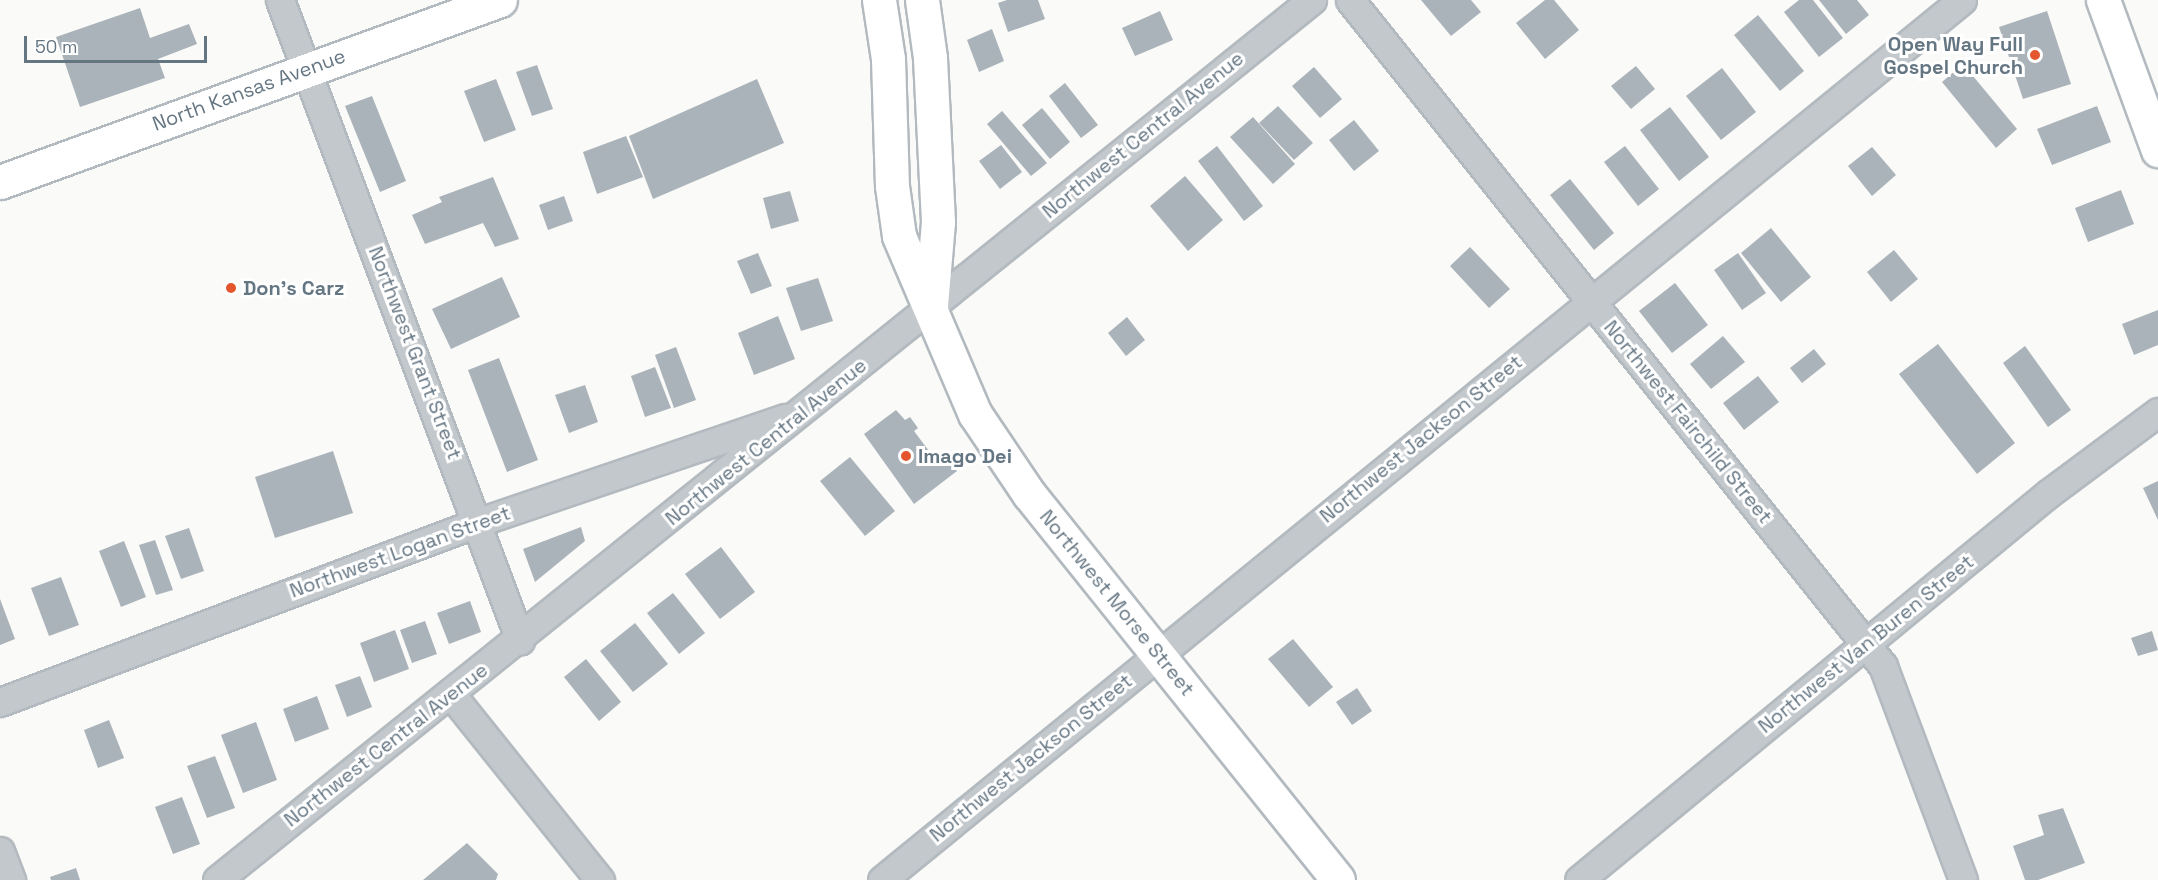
<!DOCTYPE html>
<html>
<head>
<meta charset="utf-8">
<style>
	body { margin:0 }
	#map { position:relative; width:2158px; height:880px; overflow:hidden; background:#fafaf8; font-family:"Space Grotesk",sans-serif }
	div>[style] { position:absolute }
	.building>* { inset:0; background:#aab3b9 }
	.roads { filter:drop-shadow(2px 0 #b3babf) drop-shadow(-2px 0 #b3babf) drop-shadow(0 2px #b3babf) drop-shadow(0 -2px #b3babf) }
	.minor>* { height:27px; margin:-13.5px; padding:0 13.5px; transform-origin:13.5px; border-radius:13.5px; background:#c3c8cc }
	.secondary>* { height:33px; margin:-16.5px; padding:0 16.5px; transform-origin:16.5px; border-radius:16.5px; background:#fff }
	.dots>* { width:16px; height:16px; translate:-50% -50%; box-sizing:border-box; border:3px solid #fff; border-radius:50% }
	span { translate:-50% -50%; white-space:nowrap; text-align:center; line-height:1.15; -webkit-text-stroke:6px #fff; paint-order:stroke }
	.poi-label { font-size:20px; color:#657683; font-weight:700 }
	.right { translate:-100% -50%; text-align:right }
	.left { translate:0 -50%; text-align:left }
	.street-label { font-size:20px; color:#657683 }
	.scale { position:absolute; left:24px; top:36px; width:183px; height:27px; box-sizing:border-box; border:3px solid #657683; border-top:0; padding-left:8px; font-size:18px; line-height:21px; white-space:nowrap; color:#657683; -webkit-text-stroke:4px #fff; paint-order:stroke }
</style>
</head>
<body>
<div id="map">
	<div class="building">
		<i style="clip-path:polygon(1007px 0,1038px 0,1045px 19px,1008px 32px,998px 3px)"></i>
		<i style="clip-path:polygon(1421px 0,1471px 0,1481px 12px,1451px 36px)"></i>
		<i style="clip-path:polygon(1545px 0,1554px 0,1579px 30px,1545px 59px,1516px 23px)"></i>
		<i style="clip-path:polygon(1799px 0,1813px 0,1843px 38px,1819px 57px,1784px 12px)"></i>
		<i style="clip-path:polygon(1819px 0,1857px 0,1869px 15px,1846px 34px)"></i>
		<i style="clip-path:polygon(140px 8px,150px 38px,189px 24px,197px 44px,158px 59px,165px 78px,80px 107px,56px 37px)"></i>
		<i style="clip-path:polygon(1160px 11px,1173px 40px,1135px 56px,1122px 28px)"></i>
		<i style="clip-path:polygon(2047px 11px,2071px 84px,2023px 99px,1999px 27px)"></i>
		<i style="clip-path:polygon(1758px 15px,1804px 71px,1780px 91px,1734px 35px)"></i>
		<i style="clip-path:polygon(992px 29px,1004px 61px,979px 72px,967px 40px)"></i>
		<i style="clip-path:polygon(1963px 64px,2017px 129px,1996px 148px,1942px 82px)"></i>
		<i style="clip-path:polygon(537px 65px,553px 109px,532px 116px,516px 72px)"></i>
		<i style="clip-path:polygon(1636px 66px,1655px 89px,1631px 109px,1611px 86px)"></i>
		<i style="clip-path:polygon(1314px 67px,1342px 99px,1320px 118px,1292px 86px)"></i>
		<i style="clip-path:polygon(1722px 68px,1756px 112px,1721px 140px,1686px 96px)"></i>
		<i style="clip-path:polygon(496px 79px,516px 130px,484px 142px,464px 91px)"></i>
		<i style="clip-path:polygon(757px 79px,784px 143px,653px 199px,629px 136px)"></i>
		<i style="clip-path:polygon(1065px 83px,1098px 125px,1081px 138px,1049px 96px)"></i>
		<i style="clip-path:polygon(372px 96px,406px 181px,380px 192px,345px 106px)"></i>
		<i style="clip-path:polygon(1278px 106px,1313px 143px,1294px 160px,1259px 123px)"></i>
		<i style="clip-path:polygon(2097px 106px,2111px 142px,2052px 165px,2037px 129px)"></i>
		<i style="clip-path:polygon(1670px 107px,1709px 157px,1679px 181px,1640px 130px)"></i>
		<i style="clip-path:polygon(1042px 108px,1070px 142px,1050px 159px,1022px 125px)"></i>
		<i style="clip-path:polygon(1002px 111px,1047px 163px,1031px 176px,987px 124px)"></i>
		<i style="clip-path:polygon(1253px 117px,1295px 164px,1273px 184px,1230px 137px)"></i>
		<i style="clip-path:polygon(1354px 120px,1379px 151px,1354px 171px,1329px 140px)"></i>
		<i style="clip-path:polygon(626px 136px,643px 177px,597px 194px,583px 152px)"></i>
		<i style="clip-path:polygon(1001px 145px,1022px 172px,1000px 189px,979px 161px)"></i>
		<i style="clip-path:polygon(1217px 146px,1263px 206px,1244px 221px,1198px 161px)"></i>
		<i style="clip-path:polygon(1625px 146px,1659px 189px,1638px 206px,1604px 162px)"></i>
		<i style="clip-path:polygon(1872px 147px,1896px 175px,1872px 196px,1848px 166px)"></i>
		<i style="clip-path:polygon(1185px 176px,1223px 220px,1188px 251px,1150px 206px)"></i>
		<i style="clip-path:polygon(493px 177px,519px 239px,495px 247px,483px 223px,425px 244px,412px 215px,442px 202px,439px 197px)"></i>
		<i style="clip-path:polygon(1570px 179px,1614px 233px,1594px 250px,1550px 195px)"></i>
		<i style="clip-path:polygon(2121px 190px,2134px 224px,2088px 242px,2075px 208px)"></i>
		<i style="clip-path:polygon(790px 191px,799px 221px,771px 229px,763px 198px)"></i>
		<i style="clip-path:polygon(564px 196px,573px 221px,548px 230px,539px 205px)"></i>
		<i style="clip-path:polygon(1771px 228px,1811px 277px,1781px 302px,1741px 253px)"></i>
		<i style="clip-path:polygon(1470px 247px,1510px 289px,1489px 308px,1450px 266px)"></i>
		<i style="clip-path:polygon(1894px 250px,1918px 279px,1891px 302px,1867px 272px)"></i>
		<i style="clip-path:polygon(758px 253px,772px 286px,751px 294px,737px 261px)"></i>
		<i style="clip-path:polygon(1738px 253px,1766px 293px,1742px 310px,1714px 270px)"></i>
		<i style="clip-path:polygon(502px 277px,520px 317px,451px 349px,432px 309px)"></i>
		<i style="clip-path:polygon(818px 278px,833px 321px,801px 331px,786px 288px)"></i>
		<i style="clip-path:polygon(1675px 283px,1708px 325px,1672px 353px,1639px 311px)"></i>
		<i style="clip-path:polygon(2158px 310px,2158px 345px,2134px 355px,2122px 324px)"></i>
		<i style="clip-path:polygon(778px 316px,795px 359px,754px 375px,738px 333px)"></i>
		<i style="clip-path:polygon(1127px 317px,1145px 340px,1126px 356px,1108px 333px)"></i>
		<i style="clip-path:polygon(1723px 336px,1745px 362px,1711px 389px,1690px 364px)"></i>
		<i style="clip-path:polygon(1938px 344px,2015px 443px,1977px 474px,1899px 374px)"></i>
		<i style="clip-path:polygon(2025px 346px,2071px 410px,2048px 427px,2003px 363px)"></i>
		<i style="clip-path:polygon(676px 347px,696px 400px,674px 408px,655px 355px)"></i>
		<i style="clip-path:polygon(1814px 349px,1826px 364px,1802px 383px,1790px 368px)"></i>
		<i style="clip-path:polygon(499px 358px,538px 460px,507px 472px,468px 370px)"></i>
		<i style="clip-path:polygon(655px 367px,671px 408px,645px 417px,631px 376px)"></i>
		<i style="clip-path:polygon(1758px 376px,1779px 402px,1744px 430px,1723px 403px)"></i>
		<i style="clip-path:polygon(585px 385px,598px 422px,569px 433px,555px 395px)"></i>
		<i style="clip-path:polygon(896px 410px,905px 420px,910px 417px,918px 428px,914px 431px,935px 459px,943px 453px,957px 471px,914px 504px,864px 434px)"></i>
		<i style="clip-path:polygon(333px 451px,353px 513px,275px 538px,255px 477px)"></i>
		<i style="clip-path:polygon(850px 457px,895px 511px,865px 536px,820px 481px)"></i>
		<i style="clip-path:polygon(2158px 481px,2158px 520px,2143px 488px)"></i>
		<i style="clip-path:polygon(581px 527px,585px 541px,535px 582px,523px 549px)"></i>
		<i style="clip-path:polygon(189px 528px,204px 571px,181px 579px,165px 536px)"></i>
		<i style="clip-path:polygon(155px 540px,173px 590px,156px 595px,139px 545px)"></i>
		<i style="clip-path:polygon(124px 541px,146px 597px,121px 607px,99px 551px)"></i>
		<i style="clip-path:polygon(721px 547px,755px 592px,720px 619px,685px 574px)"></i>
		<i style="clip-path:polygon(61px 577px,79px 625px,49px 636px,31px 588px)"></i>
		<i style="clip-path:polygon(673px 593px,705px 633px,679px 654px,647px 613px)"></i>
		<i style="clip-path:polygon(0 599px,15px 639px,0 645px)"></i>
		<i style="clip-path:polygon(470px 601px,481px 632px,449px 644px,437px 613px)"></i>
		<i style="clip-path:polygon(425px 621px,437px 654px,412px 663px,400px 630px)"></i>
		<i style="clip-path:polygon(635px 623px,668px 664px,633px 692px,600px 651px)"></i>
		<i style="clip-path:polygon(395px 630px,409px 669px,374px 682px,360px 643px)"></i>
		<i style="clip-path:polygon(2152px 631px,2158px 650px,2138px 656px,2131px 638px)"></i>
		<i style="clip-path:polygon(1293px 639px,1333px 687px,1309px 707px,1268px 659px)"></i>
		<i style="clip-path:polygon(586px 659px,621px 702px,599px 721px,564px 677px)"></i>
		<i style="clip-path:polygon(360px 676px,372px 707px,347px 717px,335px 685px)"></i>
		<i style="clip-path:polygon(1357px 688px,1372px 711px,1352px 725px,1336px 702px)"></i>
		<i style="clip-path:polygon(317px 696px,329px 729px,295px 742px,283px 709px)"></i>
		<i style="clip-path:polygon(109px 720px,124px 758px,98px 768px,84px 730px)"></i>
		<i style="clip-path:polygon(256px 722px,277px 780px,243px 793px,221px 735px)"></i>
		<i style="clip-path:polygon(215px 756px,235px 808px,207px 818px,187px 766px)"></i>
		<i style="clip-path:polygon(182px 797px,200px 844px,173px 854px,155px 807px)"></i>
		<i style="clip-path:polygon(2063px 808px,2085px 863px,2038px 880px,2025px 880px,2013px 846px,2044px 835px,2038px 815px)"></i>
		<i style="clip-path:polygon(467px 843px,498px 874px,496px 880px,423px 880px)"></i>
		<i style="clip-path:polygon(76px 868px,80px 880px,51px 880px,50px 877px)"></i>
	</div>
	<div class="roads">
		<div class="minor">
			<i style="left:280px;top:0;width:684px;rotate:69.44deg"></i>
			<i style="left:1350px;top:0;width:853px;rotate:51.33deg"></i>
			<i style="left:1883px;top:666px;width:228px;rotate:69.5deg"></i>
			<i style="left:450px;top:693px;width:240px;rotate:51.3deg"></i>
			<i style="left:0;top:702px;width:512px;rotate:-20.6deg"></i>
			<i style="left:479px;top:522px;width:323px;rotate:-18.8deg"></i>
			<i style="left:0;top:851px;width:31px;rotate:69deg"></i>
			<i style="left:217px;top:880px;width:1405px;rotate:-38.79deg"></i>
			<i style="left:882px;top:880px;width:1393px;rotate:-39.17deg"></i>
			<i style="left:1579px;top:880px;width:609px;rotate:-39.47deg"></i>
			<i style="left:2049px;top:493px;width:136px;rotate:-36.6deg"></i>
		</div>
		<div class="secondary">
			<i style="left:879px;top:0;width:60px;rotate:81.3deg"></i>
			<i style="left:888px;top:59px;width:127px;rotate:88.2deg"></i>
			<i style="left:892px;top:186px;width:50px;rotate:82deg"></i>
			<i style="left:899px;top:236px;width:194px;rotate:66.9deg"></i>
			<i style="left:975px;top:414px;width:97px;rotate:56deg"></i>
			<i style="left:1029px;top:494px;width:494px;rotate:51.3deg"></i>
			<i style="left:922px;top:0;width:59px;rotate:82.1deg"></i>
			<i style="left:930px;top:58px;width:164px;rotate:87.2deg"></i>
			<i style="left:938px;top:222px;width:83px;rotate:94.8deg"></i>
			<i style="left:2103px;top:0;width:160px;rotate:69.9deg"></i>
			<i style="left:0;top:182px;width:532px;rotate:-20deg"></i>
		</div>
	</div>
	<div class="dots">
		<i style="left:2035px;top:55px;background:#e4572e"></i>
		<i style="left:231px;top:288px;background:#e4572e"></i>
		<i style="left:906px;top:456px;background:#e4572e"></i>
	</div>
	<div class="poi-label">
		<span class="right" style="left:2023px;top:56px">Open Way Full<br>Gospel Church</span>
		<span class="left" style="left:243px;top:288px">Don's Carz</span>
		<span class="left" style="left:918px;top:456px">Imago Dei</span>
	</div>
	<div class="street-label">
		<span style="left:249px;top:90px;rotate:-20deg">North Kansas Avenue</span>
		<span style="left:1143px;top:135px;rotate:-39deg">Northwest Central Avenue</span>
		<span style="left:415px;top:353px;rotate:69deg">Northwest Grant Street</span>
		<span style="left:1688px;top:422px;rotate:51deg">Northwest Fairchild Street</span>
		<span style="left:1421px;top:439px;rotate:-39deg">Northwest Jackson Street</span>
		<span style="left:766px;top:442px;rotate:-39deg">Northwest Central Avenue</span>
		<span style="left:400px;top:552px;rotate:-20deg">Northwest Logan Street</span>
		<span style="left:1117px;top:603px;rotate:51deg">Northwest Morse Street</span>
		<span style="left:1866px;top:644px;rotate:-39deg">Northwest Van Buren Street</span>
		<span style="left:386px;top:745px;rotate:-38deg">Northwest Central Avenue</span>
		<span style="left:1031px;top:758px;rotate:-39deg">Northwest Jackson Street</span>
	</div>
	<div class="scale">50 m</div>
</div>
</body>
</html>
